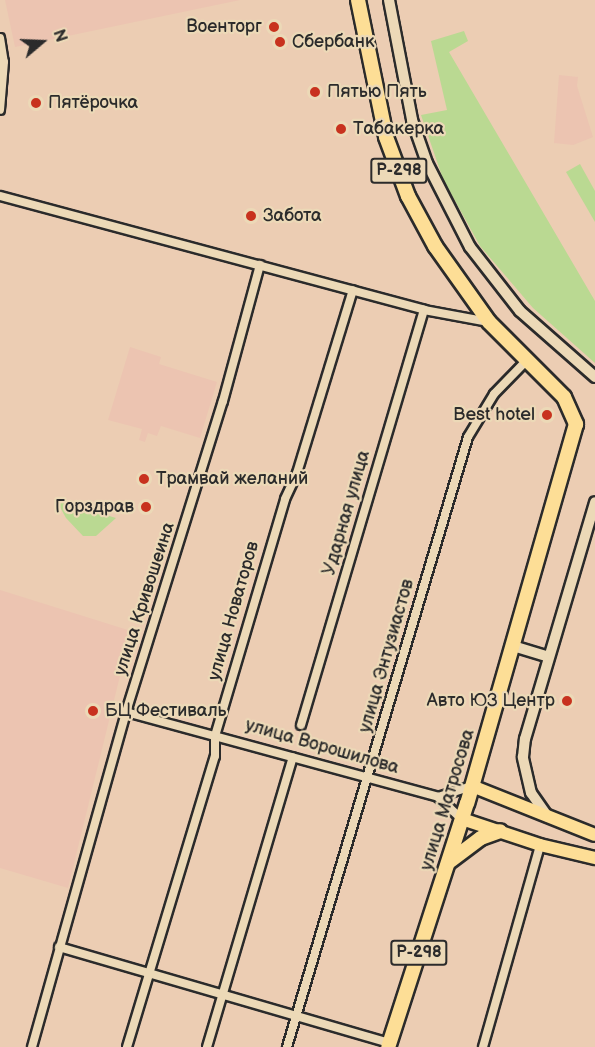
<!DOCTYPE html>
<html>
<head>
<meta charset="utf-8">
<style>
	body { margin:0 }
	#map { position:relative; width:595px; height:1047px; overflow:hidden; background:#eccdb3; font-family:"Balsamiq Sans",sans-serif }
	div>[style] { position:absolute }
	.built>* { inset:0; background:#ecc4b1 }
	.green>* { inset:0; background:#bad992 }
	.roads { filter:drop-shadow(2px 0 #2b2b2b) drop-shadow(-2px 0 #2b2b2b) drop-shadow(0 2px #2b2b2b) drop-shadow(0 -2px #2b2b2b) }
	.minor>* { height:8px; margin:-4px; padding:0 4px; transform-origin:4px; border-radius:4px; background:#ecd9b7 }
	.tertiary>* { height:10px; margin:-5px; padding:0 5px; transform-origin:5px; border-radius:5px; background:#ecd9b7 }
	.primary>* { height:12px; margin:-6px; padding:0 6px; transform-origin:6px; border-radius:6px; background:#fdde96 }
	.trunk>* { height:14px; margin:-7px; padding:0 7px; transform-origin:7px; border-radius:7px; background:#fdde96 }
	.dots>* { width:16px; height:16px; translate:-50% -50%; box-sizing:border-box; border:3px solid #ecd9b7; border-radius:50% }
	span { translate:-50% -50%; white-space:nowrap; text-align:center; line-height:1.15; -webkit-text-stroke:4.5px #ecd9b7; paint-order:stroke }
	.shield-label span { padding:2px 4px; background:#ecd9b7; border:2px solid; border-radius:4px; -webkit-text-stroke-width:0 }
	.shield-label { font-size:16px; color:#2b2b2b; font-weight:700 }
	.poi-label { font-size:18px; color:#2b2b2b }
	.right { translate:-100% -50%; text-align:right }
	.left { translate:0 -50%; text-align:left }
	.street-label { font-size:18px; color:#2b2b2b }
	.north { position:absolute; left:12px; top:12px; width:60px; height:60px; -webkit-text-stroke:4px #ecd9b7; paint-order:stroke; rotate:71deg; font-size:16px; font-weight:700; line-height:24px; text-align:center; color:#2b2b2b }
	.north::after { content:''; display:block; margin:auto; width:21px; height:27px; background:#2b2b2b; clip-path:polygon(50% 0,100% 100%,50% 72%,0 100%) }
</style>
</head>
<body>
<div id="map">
	<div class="built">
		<i style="clip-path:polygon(5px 0,240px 0,15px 47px)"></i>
		<i style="clip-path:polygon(559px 75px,578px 77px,577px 86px,593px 137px,573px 145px,554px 143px)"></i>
		<i style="clip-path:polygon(130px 347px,161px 357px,159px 364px,217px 382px,200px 438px,161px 426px,157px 436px,148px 433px,145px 442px,139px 440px,142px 429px,108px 420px)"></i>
		<i style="clip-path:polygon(0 590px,131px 631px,68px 888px,0 868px)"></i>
	</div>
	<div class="green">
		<i style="clip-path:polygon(464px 31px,468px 41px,449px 52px,595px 301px,595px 363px,533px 308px,480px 246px,443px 179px,421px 115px,447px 110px,431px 41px)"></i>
		<i style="clip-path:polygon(580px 164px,595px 191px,595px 222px,566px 172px)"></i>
		<i style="clip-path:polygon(56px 500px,116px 518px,96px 536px,83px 536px,66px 518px)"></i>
	</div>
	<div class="roads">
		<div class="minor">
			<i style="left:0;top:38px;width:24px;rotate:81deg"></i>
			<i style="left:4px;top:62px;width:48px;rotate:94.8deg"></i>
			<i style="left:0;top:196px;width:439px;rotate:15deg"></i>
			<i style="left:424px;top:310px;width:66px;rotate:10.5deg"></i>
			<i style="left:126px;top:712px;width:323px;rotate:15.2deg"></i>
			<i style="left:438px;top:797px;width:33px;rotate:43deg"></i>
			<i style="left:301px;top:725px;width:433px;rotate:-73.5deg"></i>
			<i style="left:438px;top:797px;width:36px;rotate:-18deg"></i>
			<i style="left:59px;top:947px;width:344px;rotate:16.2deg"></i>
			<i style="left:32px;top:1047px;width:348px;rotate:-74.3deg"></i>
			<i style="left:126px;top:712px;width:326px;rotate:-72.7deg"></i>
			<i style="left:223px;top:401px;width:141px;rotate:-74.8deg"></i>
			<i style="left:127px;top:1047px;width:304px;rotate:-73.2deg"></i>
			<i style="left:215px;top:756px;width:20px;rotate:-90deg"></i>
			<i style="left:215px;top:736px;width:247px;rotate:-73.5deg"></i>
			<i style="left:285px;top:499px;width:29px;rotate:-65deg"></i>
			<i style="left:297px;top:473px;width:191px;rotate:-73deg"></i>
			<i style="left:207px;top:1047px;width:302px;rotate:-73.5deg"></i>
			<i style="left:287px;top:1047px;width:636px;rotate:-73.47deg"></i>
			<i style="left:468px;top:437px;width:50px;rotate:-58.8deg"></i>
			<i style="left:494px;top:394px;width:49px;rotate:-45.8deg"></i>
			<i style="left:483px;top:1047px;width:210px;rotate:-74.2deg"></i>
		</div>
		<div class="tertiary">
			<i style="left:389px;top:0;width:122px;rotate:79.1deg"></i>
			<i style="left:412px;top:120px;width:46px;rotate:70.8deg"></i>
			<i style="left:427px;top:163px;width:94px;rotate:62.9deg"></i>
			<i style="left:470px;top:247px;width:81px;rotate:52deg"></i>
			<i style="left:520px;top:311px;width:100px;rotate:41.3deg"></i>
			<i style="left:513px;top:646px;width:37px;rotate:17deg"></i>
			<i style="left:548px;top:817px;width:29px;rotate:-125deg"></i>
			<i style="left:531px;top:793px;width:37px;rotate:-103deg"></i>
			<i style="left:523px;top:757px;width:18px;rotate:-84deg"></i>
			<i style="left:525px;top:739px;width:247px;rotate:-73.5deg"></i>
		</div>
		<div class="primary">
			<i style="left:472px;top:786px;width:132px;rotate:21.7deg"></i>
			<i style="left:462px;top:819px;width:82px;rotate:18.4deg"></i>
			<i style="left:540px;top:845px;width:57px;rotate:13.3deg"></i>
		</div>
		<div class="trunk">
			<i style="left:358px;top:0;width:140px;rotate:78.4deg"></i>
			<i style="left:386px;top:137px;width:63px;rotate:69.6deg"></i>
			<i style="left:408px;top:196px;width:57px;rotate:61.6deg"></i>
			<i style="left:435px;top:246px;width:93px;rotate:54.6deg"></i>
			<i style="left:489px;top:322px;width:106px;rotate:45deg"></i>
			<i style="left:564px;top:397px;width:30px;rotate:66deg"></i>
			<i style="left:576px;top:424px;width:394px;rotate:106deg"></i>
			<i style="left:467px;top:803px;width:256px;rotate:107.9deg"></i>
			<i style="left:449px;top:862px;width:40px;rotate:-37deg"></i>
			<i style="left:481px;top:838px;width:20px;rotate:-20deg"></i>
		</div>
	</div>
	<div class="dots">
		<i style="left:274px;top:27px;background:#c8321e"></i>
		<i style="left:280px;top:42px;background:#c8321e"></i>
		<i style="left:315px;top:92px;background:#c8321e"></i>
		<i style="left:36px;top:103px;background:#c8321e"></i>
		<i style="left:341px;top:129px;background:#c8321e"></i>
		<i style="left:251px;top:216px;background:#c8321e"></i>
		<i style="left:547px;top:415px;background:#c8321e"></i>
		<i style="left:144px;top:479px;background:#c8321e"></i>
		<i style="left:146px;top:507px;background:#c8321e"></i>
		<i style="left:567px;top:701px;background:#c8321e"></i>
		<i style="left:93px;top:711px;background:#c8321e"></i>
	</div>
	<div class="shield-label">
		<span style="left:399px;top:171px">Р-298</span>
		<span style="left:419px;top:953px">Р-298</span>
	</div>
	<div class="poi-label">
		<span class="right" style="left:262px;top:27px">Военторг</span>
		<span class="left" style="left:292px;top:42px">Сбербанк</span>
		<span class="left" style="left:327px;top:92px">Пятью Пять</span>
		<span class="left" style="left:48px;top:103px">Пятёрочка</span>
		<span class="left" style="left:353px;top:129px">Табакерка</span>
		<span class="left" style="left:263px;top:216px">Забота</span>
		<span class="right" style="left:535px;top:415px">Best hotel</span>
		<span class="left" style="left:156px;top:479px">Трамвай желаний</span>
		<span class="right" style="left:134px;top:507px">Горздрав</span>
		<span class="right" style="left:555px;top:701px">Авто ЮЗ Центр</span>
		<span class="left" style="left:105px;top:711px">БЦ Фестиваль</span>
	</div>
	<div class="street-label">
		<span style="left:347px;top:513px;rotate:-74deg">Ударная улица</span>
		<span style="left:145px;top:599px;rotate:-72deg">улица Кривошеина</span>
		<span style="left:234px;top:611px;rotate:-74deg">улица Новаторов</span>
		<span style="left:387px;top:656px;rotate:-74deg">улица Энтузиастов</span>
		<span style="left:322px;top:747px;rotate:16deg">улица Ворошилова</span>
		<span style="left:448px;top:800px;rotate:-73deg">улица Матросова</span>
	</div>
	<div class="north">N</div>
</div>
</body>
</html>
